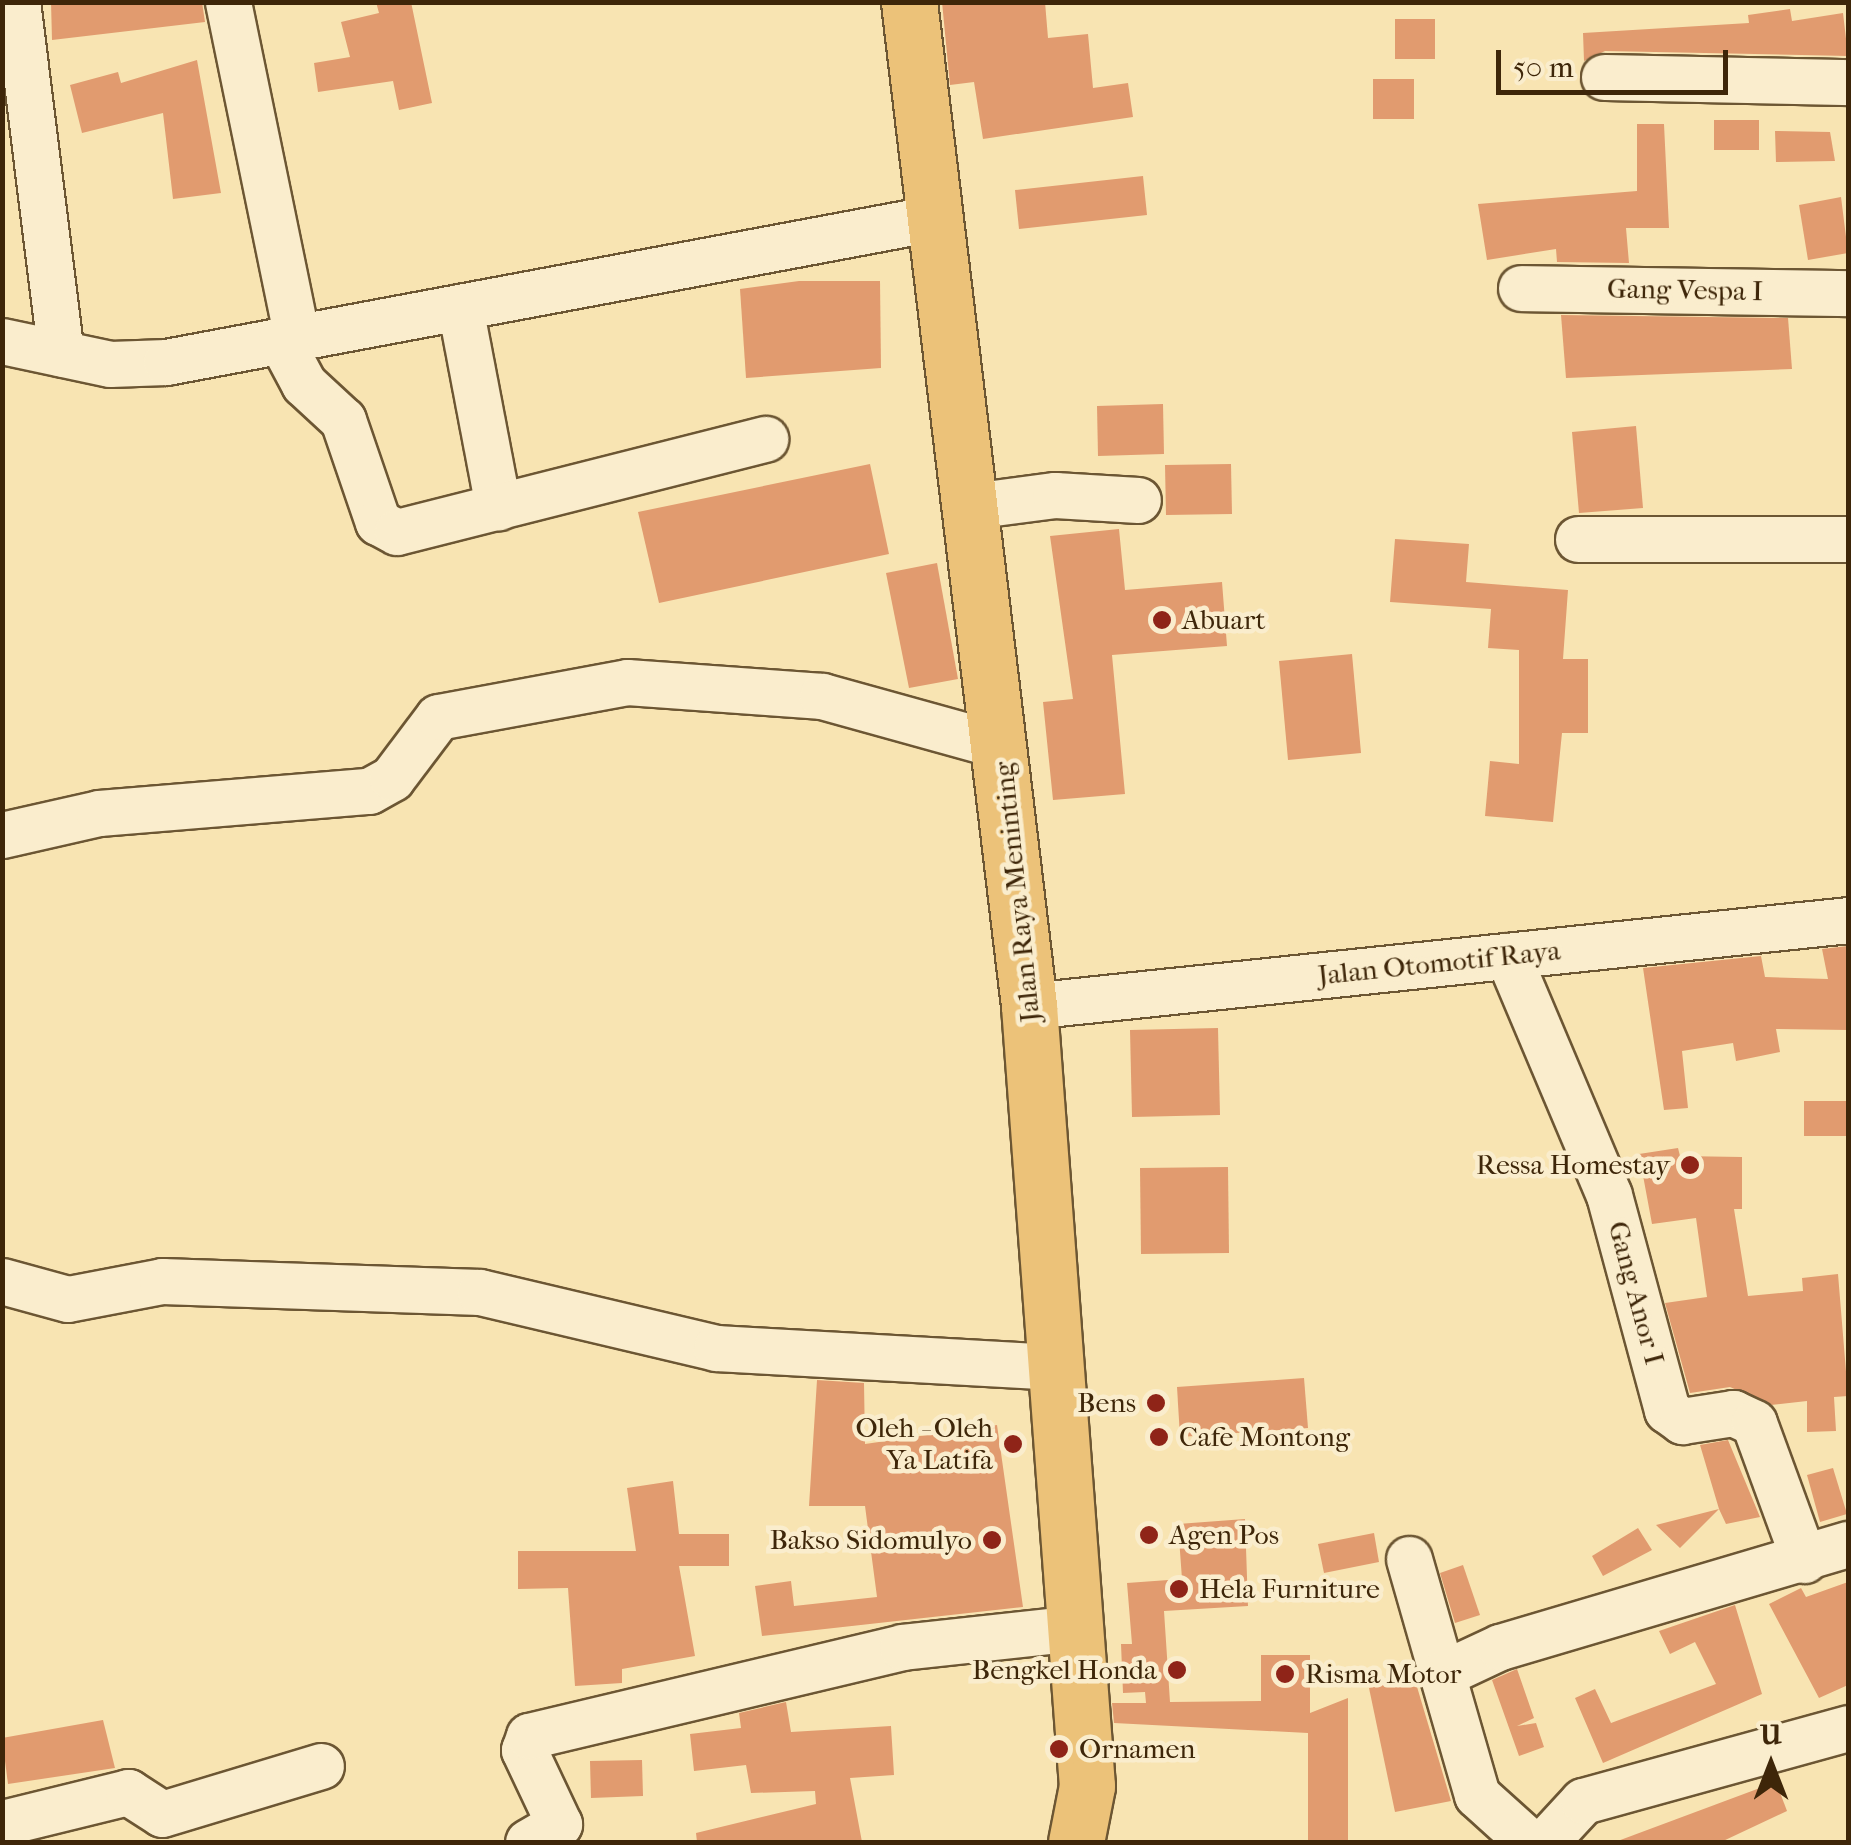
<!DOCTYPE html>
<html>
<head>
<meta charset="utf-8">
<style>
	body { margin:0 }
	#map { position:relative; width:1851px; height:1845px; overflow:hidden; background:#f8e4b2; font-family:"IM FELL French Canon",serif }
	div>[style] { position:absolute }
	.building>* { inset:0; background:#e19b6f }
	.roads { filter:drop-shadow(2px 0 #6c5633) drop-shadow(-2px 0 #6c5633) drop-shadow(0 2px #6c5633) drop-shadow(0 -2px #6c5633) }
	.minor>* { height:45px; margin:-22.5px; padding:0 22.5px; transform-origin:22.5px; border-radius:22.5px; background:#faedcd }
	.highway>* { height:55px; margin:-27.5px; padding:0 27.5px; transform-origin:27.5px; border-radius:27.5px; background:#ecc279 }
	.dots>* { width:28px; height:28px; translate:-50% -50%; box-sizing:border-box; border:5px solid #faedcd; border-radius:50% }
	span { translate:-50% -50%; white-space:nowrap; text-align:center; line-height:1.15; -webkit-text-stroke:9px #faedcd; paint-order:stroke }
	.street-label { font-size:28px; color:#3e2609 }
	.poi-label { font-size:28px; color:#3e2609 }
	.left { translate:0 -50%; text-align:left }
	.right { translate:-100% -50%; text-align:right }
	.frame { position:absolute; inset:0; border:5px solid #3e2609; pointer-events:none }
	.north { position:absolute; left:1721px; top:1715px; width:100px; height:100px; -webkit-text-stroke:8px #faedcd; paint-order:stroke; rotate:0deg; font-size:28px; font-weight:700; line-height:40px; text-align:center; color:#3e2609 }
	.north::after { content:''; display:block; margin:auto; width:35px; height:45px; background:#3e2609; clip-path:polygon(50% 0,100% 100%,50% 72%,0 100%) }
	.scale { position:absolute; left:1496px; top:50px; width:232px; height:45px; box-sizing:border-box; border:5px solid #3e2609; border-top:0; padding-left:12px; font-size:30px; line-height:35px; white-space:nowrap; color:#3e2609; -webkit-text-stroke:8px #faedcd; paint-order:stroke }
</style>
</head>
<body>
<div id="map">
	<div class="building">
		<i style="clip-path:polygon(51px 2px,202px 2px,205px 22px,52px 40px)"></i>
		<i style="clip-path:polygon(376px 2px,411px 2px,432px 103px,399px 110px,393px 81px,318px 92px,314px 63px,350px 57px,341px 22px,379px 13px)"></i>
		<i style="clip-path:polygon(942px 2px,1045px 2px,1048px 38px,1088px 34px,1093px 88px,1128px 83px,1133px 117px,983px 139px,974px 82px,950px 85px)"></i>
		<i style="clip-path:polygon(1790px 9px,1792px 21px,1843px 13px,1848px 56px,1605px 51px,1584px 61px,1583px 33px,1749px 23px,1748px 15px)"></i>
		<i style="clip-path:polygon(1395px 19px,1435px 19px,1435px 59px,1395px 59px)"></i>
		<i style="clip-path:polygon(197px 60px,221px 193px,173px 199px,163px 113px,82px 133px,70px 85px,118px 72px,121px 83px)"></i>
		<i style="clip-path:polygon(1373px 79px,1414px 79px,1414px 119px,1373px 119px)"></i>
		<i style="clip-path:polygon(1714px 120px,1759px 120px,1759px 150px,1714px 150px)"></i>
		<i style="clip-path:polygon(1637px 124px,1664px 124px,1669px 228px,1626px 228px,1629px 263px,1557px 262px,1556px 249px,1487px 260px,1478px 204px,1637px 191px)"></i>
		<i style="clip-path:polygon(1775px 131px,1830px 132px,1835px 161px,1776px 162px)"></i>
		<i style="clip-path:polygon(1143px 176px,1147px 215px,1019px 229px,1015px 190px)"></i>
		<i style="clip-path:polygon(1841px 197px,1848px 253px,1808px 260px,1799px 205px)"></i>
		<i style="clip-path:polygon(799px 281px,880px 281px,881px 368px,746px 378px,740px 289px)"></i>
		<i style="clip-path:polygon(1561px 315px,1788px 318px,1792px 369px,1566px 378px)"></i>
		<i style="clip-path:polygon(1163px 404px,1164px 454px,1098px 456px,1097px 406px)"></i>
		<i style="clip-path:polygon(1636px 426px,1643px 508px,1579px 513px,1572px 432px)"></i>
		<i style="clip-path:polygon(870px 464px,889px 554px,659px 603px,638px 512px)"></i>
		<i style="clip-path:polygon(1231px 464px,1232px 514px,1166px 515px,1165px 465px)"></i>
		<i style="clip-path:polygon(1119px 529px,1125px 590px,1222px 582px,1227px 646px,1112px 655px,1125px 794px,1053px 800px,1043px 702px,1073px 699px,1050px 536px)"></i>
		<i style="clip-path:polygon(1395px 539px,1469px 544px,1466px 582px,1568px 590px,1563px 659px,1588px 659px,1588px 733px,1562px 733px,1553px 822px,1485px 816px,1490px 761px,1519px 764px,1519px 650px,1488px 648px,1491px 609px,1390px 602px)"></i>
		<i style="clip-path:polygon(937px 563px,958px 679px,909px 688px,886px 573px)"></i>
		<i style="clip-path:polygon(1352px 654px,1361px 753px,1288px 760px,1279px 661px)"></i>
		<i style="clip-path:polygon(1848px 946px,1848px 1030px,1776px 1029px,1780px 1052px,1736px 1061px,1733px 1043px,1682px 1051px,1688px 1108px,1664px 1110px,1643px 968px,1761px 956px,1765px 977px,1828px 979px,1822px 949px)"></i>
		<i style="clip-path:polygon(1218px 1028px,1220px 1115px,1132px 1117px,1130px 1030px)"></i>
		<i style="clip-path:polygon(1804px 1101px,1848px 1101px,1848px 1136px,1804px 1136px)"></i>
		<i style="clip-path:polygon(1678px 1148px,1680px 1156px,1742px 1157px,1742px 1209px,1734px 1209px,1748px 1296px,1803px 1291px,1802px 1278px,1838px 1274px,1848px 1396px,1834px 1397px,1836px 1431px,1807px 1432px,1807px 1401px,1771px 1405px,1730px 1387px,1690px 1393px,1665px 1303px,1707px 1297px,1696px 1218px,1652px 1224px,1639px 1154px)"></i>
		<i style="clip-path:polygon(1228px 1167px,1229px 1253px,1141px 1254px,1140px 1168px)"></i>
		<i style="clip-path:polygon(1304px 1378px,1308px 1428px,1180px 1437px,1177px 1387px)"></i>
		<i style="clip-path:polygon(817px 1380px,864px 1383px,865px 1444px,997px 1425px,1023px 1607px,762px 1636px,755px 1586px,791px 1581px,794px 1606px,877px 1597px,865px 1506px,809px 1506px)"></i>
		<i style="clip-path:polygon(1728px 1440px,1760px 1517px,1726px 1524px,1719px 1509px,1680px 1548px,1656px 1525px,1719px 1509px,1700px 1445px)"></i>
		<i style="clip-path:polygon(1833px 1468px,1847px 1514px,1820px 1522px,1807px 1475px)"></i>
		<i style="clip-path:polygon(673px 1481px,679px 1534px,729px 1534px,729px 1566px,679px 1566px,695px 1656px,622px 1669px,622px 1683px,575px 1686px,568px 1588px,518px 1589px,518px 1551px,636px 1551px,627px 1488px)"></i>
		<i style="clip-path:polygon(1245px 1519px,1248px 1606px,1164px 1611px,1170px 1702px,1261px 1701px,1261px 1655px,1310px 1655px,1310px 1713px,1348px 1698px,1348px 1842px,1308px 1842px,1308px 1733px,1114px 1723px,1112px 1703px,1146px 1703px,1145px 1692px,1123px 1693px,1121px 1644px,1132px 1644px,1127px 1583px,1182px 1579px,1178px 1524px)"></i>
		<i style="clip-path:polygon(1638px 1528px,1652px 1550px,1603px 1576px,1592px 1556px)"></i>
		<i style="clip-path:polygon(1374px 1533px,1379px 1562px,1324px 1573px,1318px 1544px)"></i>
		<i style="clip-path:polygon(1463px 1565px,1480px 1615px,1455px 1623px,1440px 1573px)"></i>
		<i style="clip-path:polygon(1848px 1582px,1848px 1685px,1819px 1698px,1769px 1604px,1801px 1588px,1806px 1597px)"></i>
		<i style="clip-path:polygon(1735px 1605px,1762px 1694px,1603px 1763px,1575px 1698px,1595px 1689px,1611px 1723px,1716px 1684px,1695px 1642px,1670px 1654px,1659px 1631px)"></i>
		<i style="clip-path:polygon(1517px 1669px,1534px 1718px,1517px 1726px,1536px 1723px,1544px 1747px,1519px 1756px,1492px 1680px)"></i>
		<i style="clip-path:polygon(1412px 1670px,1451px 1801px,1395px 1812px,1369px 1688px)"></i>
		<i style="clip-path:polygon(786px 1702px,791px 1732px,891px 1726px,894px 1775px,850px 1778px,862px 1842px,697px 1842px,696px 1833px,816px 1804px,815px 1791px,751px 1793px,746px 1765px,694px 1771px,690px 1734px,741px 1728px,739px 1713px)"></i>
		<i style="clip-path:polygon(103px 1720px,115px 1768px,8px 1784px,2px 1738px)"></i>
		<i style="clip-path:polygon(642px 1760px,643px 1796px,591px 1798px,590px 1761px)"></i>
		<i style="clip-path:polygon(1776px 1782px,1787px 1811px,1721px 1842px,1615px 1842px)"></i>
	</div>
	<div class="roads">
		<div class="minor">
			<i style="left:17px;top:2px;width:354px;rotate:82.9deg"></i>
			<i style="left:228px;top:2px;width:343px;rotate:78.4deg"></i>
			<i style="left:1604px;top:77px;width:244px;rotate:1.2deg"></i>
			<i style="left:1521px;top:288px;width:327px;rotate:0.9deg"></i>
			<i style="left:460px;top:307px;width:204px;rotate:79.2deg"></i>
			<i style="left:2px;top:341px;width:110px;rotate:12deg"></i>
			<i style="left:110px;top:364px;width:56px;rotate:-2deg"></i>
			<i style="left:166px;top:362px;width:781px;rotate:-10.62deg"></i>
			<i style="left:281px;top:341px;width:49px;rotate:61.9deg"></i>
			<i style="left:304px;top:384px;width:53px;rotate:42.7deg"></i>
			<i style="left:343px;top:420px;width:108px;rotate:71.1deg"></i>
			<i style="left:378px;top:522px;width:21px;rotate:28deg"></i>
			<i style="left:397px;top:532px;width:380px;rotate:-14.2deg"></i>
			<i style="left:971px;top:506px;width:85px;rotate:-7.5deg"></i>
			<i style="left:1055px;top:495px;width:83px;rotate:3.4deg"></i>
			<i style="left:1578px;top:539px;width:270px"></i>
			<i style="left:2px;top:835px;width:99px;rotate:-12.8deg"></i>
			<i style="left:99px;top:813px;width:271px;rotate:-4.7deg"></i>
			<i style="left:369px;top:791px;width:26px;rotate:-29deg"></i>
			<i style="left:392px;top:778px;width:76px;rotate:-53deg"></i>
			<i style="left:438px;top:717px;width:192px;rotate:-10.5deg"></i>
			<i style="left:627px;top:682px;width:196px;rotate:4.1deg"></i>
			<i style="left:822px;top:696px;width:187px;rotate:15.5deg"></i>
			<i style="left:1508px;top:956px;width:259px;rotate:67.1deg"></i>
			<i style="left:1609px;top:1195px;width:223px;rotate:74.9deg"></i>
			<i style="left:1667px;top:1410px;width:19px;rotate:36deg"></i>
			<i style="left:1682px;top:1421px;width:52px;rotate:-8.9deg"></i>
			<i style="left:1733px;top:1413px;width:23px;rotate:25deg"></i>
			<i style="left:1754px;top:1423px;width:146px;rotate:69.9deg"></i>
			<i style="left:1029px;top:1006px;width:824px;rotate:-5.99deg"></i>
			<i style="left:2px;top:1281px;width:68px;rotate:15.3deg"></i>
			<i style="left:68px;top:1299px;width:96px;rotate:-10.8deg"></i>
			<i style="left:162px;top:1281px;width:318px;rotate:2deg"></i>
			<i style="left:480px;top:1292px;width:243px;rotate:13.3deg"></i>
			<i style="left:716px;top:1348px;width:342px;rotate:3.2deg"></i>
			<i style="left:1409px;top:1559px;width:120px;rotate:74deg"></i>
			<i style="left:2px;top:1823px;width:130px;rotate:-13.8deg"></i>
			<i style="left:128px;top:1792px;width:40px;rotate:32.9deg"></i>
			<i style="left:162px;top:1814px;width:166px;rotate:-16.8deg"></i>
			<i style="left:528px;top:1842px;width:36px;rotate:-30deg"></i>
			<i style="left:559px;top:1824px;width:82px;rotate:-115.3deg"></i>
			<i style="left:524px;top:1750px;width:15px;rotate:-70deg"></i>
			<i style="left:529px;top:1736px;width:383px;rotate:-13.4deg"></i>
			<i style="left:902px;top:1647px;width:175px;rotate:-6.2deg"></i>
			<i style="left:1529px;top:1842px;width:70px;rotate:-137.9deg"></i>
			<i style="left:1477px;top:1795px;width:126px;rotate:-106.1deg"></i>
			<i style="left:1442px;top:1674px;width:64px;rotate:-25deg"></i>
			<i style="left:1500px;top:1647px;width:363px;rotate:-16.5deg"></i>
			<i style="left:1545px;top:1842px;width:56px;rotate:-47.2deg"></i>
			<i style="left:1583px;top:1801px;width:275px;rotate:-15.4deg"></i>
		</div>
		<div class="highway">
			<i style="left:909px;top:2px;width:1011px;rotate:83.18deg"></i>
			<i style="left:1029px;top:1006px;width:782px;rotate:85.75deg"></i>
			<i style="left:1087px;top:1786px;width:57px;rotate:101.1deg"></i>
		</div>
	</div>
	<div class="dots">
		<i style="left:1162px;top:620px;background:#8f2418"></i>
		<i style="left:1690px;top:1165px;background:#8f2418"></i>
		<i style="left:1156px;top:1403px;background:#8f2418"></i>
		<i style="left:1159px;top:1437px;background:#8f2418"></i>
		<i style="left:1013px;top:1444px;background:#8f2418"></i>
		<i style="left:1149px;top:1535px;background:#8f2418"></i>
		<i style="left:992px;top:1540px;background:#8f2418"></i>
		<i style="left:1179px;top:1589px;background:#8f2418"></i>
		<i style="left:1177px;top:1670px;background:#8f2418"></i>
		<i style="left:1285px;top:1674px;background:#8f2418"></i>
		<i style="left:1059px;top:1749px;background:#8f2418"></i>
	</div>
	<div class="street-label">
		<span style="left:1685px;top:290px;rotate:1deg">Gang Vespa I</span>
		<span style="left:1017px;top:892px;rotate:-96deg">Jalan Raya Meninting</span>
		<span style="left:1439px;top:963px;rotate:-6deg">Jalan Otomotif Raya</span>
		<span style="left:1636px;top:1293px;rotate:75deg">Gang Anor I</span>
	</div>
	<div class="poi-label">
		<span class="left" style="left:1182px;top:620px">Abuart</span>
		<span class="right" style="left:1670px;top:1165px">Ressa Homestay</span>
		<span class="right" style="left:1136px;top:1403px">Bens</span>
		<span class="right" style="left:993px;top:1444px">Oleh - Oleh<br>Ya Latifa</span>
		<span class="left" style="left:1179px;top:1437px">Cafe Montong</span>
		<span class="left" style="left:1169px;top:1535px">Agen Pos</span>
		<span class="right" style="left:972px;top:1540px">Bakso Sidomulyo</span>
		<span class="left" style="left:1199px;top:1589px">Hela Furniture</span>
		<span class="right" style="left:1157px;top:1670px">Bengkel Honda</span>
		<span class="left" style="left:1305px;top:1674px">Risma Motor</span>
		<span class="left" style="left:1079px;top:1749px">Ornamen</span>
	</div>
	<div class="frame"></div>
	<div class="north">U</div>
	<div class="scale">50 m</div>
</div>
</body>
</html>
